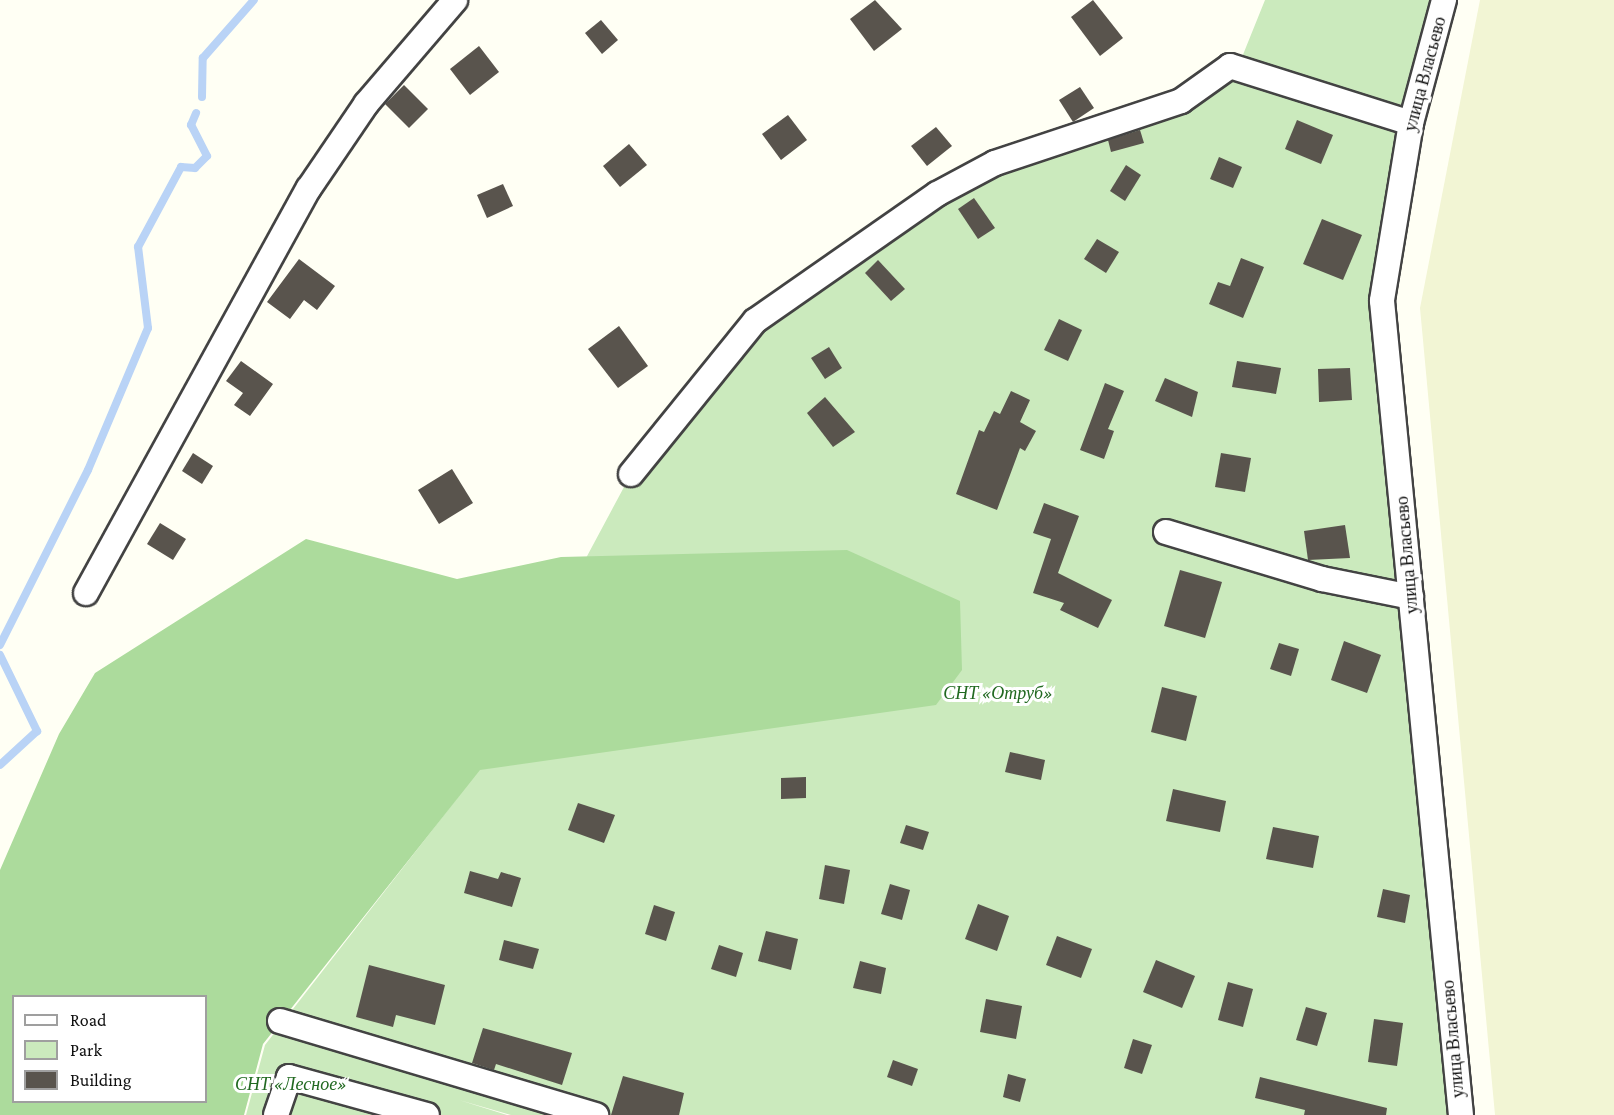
<!DOCTYPE html>
<html>
<head>
<meta charset="utf-8">
<style>
	body { margin:0 }
	#map { position:relative; width:1614px; height:1115px; overflow:hidden; background:#fffff4; font-family:"Crimson Pro",serif }
	div>[style] { position:absolute }
	.farmland>* { inset:0; background:#f2f5d4 }
	.green>* { inset:0; background:#cbeabd }
	.forest>* { inset:0; background:#acdb9c }
	.stream>* { height:8px; margin:-4px; padding:0 4px; transform-origin:4px; border-radius:4px; background:#b9d3f6 }
	.building>* { inset:0; background:#59544d }
	.roads { filter:drop-shadow(2px 0 #434343) drop-shadow(-2px 0 #434343) drop-shadow(0 2px #434343) drop-shadow(0 -2px #434343) }
	.minor>* { height:24px; margin:-12px; padding:0 12px; transform-origin:12px; border-radius:12px; background:#fff }
	span { translate:-50% -50%; white-space:nowrap; text-align:center; line-height:1.15; -webkit-text-stroke:6px #fff; paint-order:stroke }
	.street-label { font-size:18px; color:#101010 }
	.park-label { font-size:18px; color:#216920; font-style:italic }
	.legend { position:absolute; left:12px; top:995px; width:195px; height:108px; box-sizing:border-box; background:#fff; border:2px solid #9f9f9f; margin:0; padding:8px 10px; list-style:none; font-size:18px; color:#101010 }
	.legend li { display:flex; align-items:center; gap:12px; height:30px }
	.legend b { width:30px; border:2px solid #9f9f9f }
</style>
</head>
<body>
<div id="map">
	<div class="farmland">
		<i style="clip-path:polygon(1480px 0,1614px 0,1614px 1115px,1495px 1115px,1420px 308px)"></i>
	</div>
	<div class="green">
		<i style="clip-path:polygon(1265px 0,1440px 0,1382px 301px,1461px 1115px,511px 1115px,459px 1100px,507px 1115px,246px 1115px,265px 1045px,458px 797px,631px 474px,755px 321px,937px 194px,1236px 72px)"></i>
	</div>
	<div class="forest">
		<i style="clip-path:polygon(evenodd,306px 539px,457px 579px,561px 557px,847px 550px,960px 601px,962px 670px,936px 705px,480px 770px,263px 1044px,244px 1115px,0 1115px,0 870px,59px 734px,95px 673px,306px 539px,14px 996px,206px 996px,206px 1102px,14px 1102px,14px 996px)"></i>
	</div>
	<div class="stream">
		<i style="left:202px;top:97px;width:39px;rotate:-89deg"></i>
		<i style="left:203px;top:58px;width:77px;rotate:-48.7deg"></i>
		<i style="left:0;top:645px;width:196px;rotate:-63.3deg"></i>
		<i style="left:88px;top:470px;width:154px;rotate:-67.1deg"></i>
		<i style="left:148px;top:328px;width:82px;rotate:-97deg"></i>
		<i style="left:138px;top:247px;width:91px;rotate:-61.7deg"></i>
		<i style="left:181px;top:167px;width:14px;rotate:4deg"></i>
		<i style="left:195px;top:168px;width:17px;rotate:-45deg"></i>
		<i style="left:207px;top:156px;width:35px;rotate:-117deg"></i>
		<i style="left:191px;top:125px;width:13px;rotate:-67deg"></i>
		<i style="left:0;top:655px;width:85px;rotate:64deg"></i>
		<i style="left:37px;top:731px;width:50px;rotate:137.4deg"></i>
	</div>
	<div class="building">
		<i style="clip-path:polygon(875px 0,902px 29px,874px 51px,850px 19px)"></i>
		<i style="clip-path:polygon(1093px 0,1123px 38px,1100px 56px,1071px 17px)"></i>
		<i style="clip-path:polygon(601px 20px,618px 40px,602px 54px,585px 33px)"></i>
		<i style="clip-path:polygon(479px 46px,499px 72px,470px 95px,450px 69px)"></i>
		<i style="clip-path:polygon(404px 85px,428px 109px,409px 128px,385px 104px)"></i>
		<i style="clip-path:polygon(1080px 87px,1094px 108px,1073px 122px,1059px 100px)"></i>
		<i style="clip-path:polygon(788px 115px,807px 140px,781px 160px,762px 134px)"></i>
		<i style="clip-path:polygon(1297px 120px,1333px 135px,1321px 164px,1285px 149px)"></i>
		<i style="clip-path:polygon(936px 127px,952px 146px,927px 166px,911px 146px)"></i>
		<i style="clip-path:polygon(1140px 130px,1144px 143px,1111px 152px,1108px 140px)"></i>
		<i style="clip-path:polygon(629px 144px,647px 165px,620px 187px,603px 166px)"></i>
		<i style="clip-path:polygon(1219px 157px,1242px 167px,1233px 188px,1210px 179px)"></i>
		<i style="clip-path:polygon(1126px 165px,1141px 175px,1125px 201px,1110px 191px)"></i>
		<i style="clip-path:polygon(503px 184px,513px 206px,487px 218px,477px 195px)"></i>
		<i style="clip-path:polygon(974px 198px,995px 228px,978px 239px,958px 209px)"></i>
		<i style="clip-path:polygon(1322px 219px,1362px 235px,1343px 280px,1303px 264px)"></i>
		<i style="clip-path:polygon(1097px 239px,1119px 252px,1106px 273px,1084px 259px)"></i>
		<i style="clip-path:polygon(1241px 258px,1264px 267px,1243px 318px,1209px 304px,1218px 282px,1230px 286px)"></i>
		<i style="clip-path:polygon(299px 259px,335px 286px,317px 310px,304px 300px,290px 319px,267px 302px)"></i>
		<i style="clip-path:polygon(878px 260px,905px 289px,891px 301px,865px 273px)"></i>
		<i style="clip-path:polygon(1059px 319px,1082px 330px,1068px 361px,1044px 350px)"></i>
		<i style="clip-path:polygon(619px 326px,648px 366px,618px 388px,588px 349px)"></i>
		<i style="clip-path:polygon(829px 347px,842px 368px,825px 379px,811px 358px)"></i>
		<i style="clip-path:polygon(241px 361px,273px 384px,250px 416px,234px 405px,243px 393px,226px 381px)"></i>
		<i style="clip-path:polygon(1237px 361px,1281px 368px,1276px 394px,1232px 387px)"></i>
		<i style="clip-path:polygon(1350px 368px,1352px 400px,1319px 402px,1318px 369px)"></i>
		<i style="clip-path:polygon(1165px 378px,1198px 392px,1192px 417px,1155px 401px)"></i>
		<i style="clip-path:polygon(1105px 383px,1124px 391px,1108px 429px,1114px 431px,1104px 459px,1080px 450px)"></i>
		<i style="clip-path:polygon(1011px 391px,1030px 400px,1020px 422px,1036px 431px,1025px 451px,1020px 448px,997px 510px,956px 494px,979px 430px,984px 432px,994px 411px,1000px 414px)"></i>
		<i style="clip-path:polygon(825px 397px,855px 432px,833px 447px,807px 413px)"></i>
		<i style="clip-path:polygon(193px 453px,213px 466px,202px 484px,182px 471px)"></i>
		<i style="clip-path:polygon(1221px 453px,1251px 458px,1245px 492px,1215px 487px)"></i>
		<i style="clip-path:polygon(452px 469px,473px 503px,439px 524px,418px 490px)"></i>
		<i style="clip-path:polygon(1044px 503px,1079px 516px,1058px 573px,1112px 600px,1098px 628px,1060px 610px,1064px 603px,1033px 593px,1051px 539px,1033px 533px)"></i>
		<i style="clip-path:polygon(160px 523px,186px 539px,173px 560px,147px 544px)"></i>
		<i style="clip-path:polygon(1345px 525px,1350px 558px,1308px 560px,1304px 531px)"></i>
		<i style="clip-path:polygon(1180px 570px,1222px 582px,1205px 638px,1164px 626px)"></i>
		<i style="clip-path:polygon(1344px 641px,1381px 655px,1367px 693px,1331px 680px)"></i>
		<i style="clip-path:polygon(1279px 643px,1299px 649px,1291px 676px,1270px 669px)"></i>
		<i style="clip-path:polygon(1162px 687px,1197px 696px,1186px 741px,1151px 732px)"></i>
		<i style="clip-path:polygon(1010px 752px,1045px 760px,1041px 780px,1005px 772px)"></i>
		<i style="clip-path:polygon(806px 777px,806px 798px,781px 799px,781px 778px)"></i>
		<i style="clip-path:polygon(1173px 789px,1226px 801px,1220px 832px,1166px 821px)"></i>
		<i style="clip-path:polygon(578px 803px,615px 815px,604px 843px,568px 830px)"></i>
		<i style="clip-path:polygon(906px 825px,929px 832px,923px 850px,900px 843px)"></i>
		<i style="clip-path:polygon(1273px 827px,1319px 836px,1313px 868px,1266px 859px)"></i>
		<i style="clip-path:polygon(825px 865px,850px 870px,844px 904px,819px 899px)"></i>
		<i style="clip-path:polygon(470px 871px,498px 879px,501px 872px,521px 878px,512px 907px,464px 893px)"></i>
		<i style="clip-path:polygon(890px 884px,910px 890px,902px 920px,881px 914px)"></i>
		<i style="clip-path:polygon(1383px 889px,1410px 895px,1405px 923px,1377px 917px)"></i>
		<i style="clip-path:polygon(978px 904px,1009px 916px,997px 951px,965px 939px)"></i>
		<i style="clip-path:polygon(654px 905px,675px 912px,666px 941px,645px 934px)"></i>
		<i style="clip-path:polygon(766px 931px,798px 939px,791px 970px,758px 961px)"></i>
		<i style="clip-path:polygon(1057px 936px,1092px 949px,1081px 978px,1046px 965px)"></i>
		<i style="clip-path:polygon(504px 940px,539px 949px,533px 969px,499px 960px)"></i>
		<i style="clip-path:polygon(719px 945px,743px 953px,736px 977px,711px 969px)"></i>
		<i style="clip-path:polygon(1156px 960px,1195px 976px,1182px 1008px,1143px 992px)"></i>
		<i style="clip-path:polygon(860px 961px,886px 968px,881px 994px,853px 988px)"></i>
		<i style="clip-path:polygon(369px 965px,445px 985px,435px 1025px,396px 1015px,393px 1027px,356px 1017px)"></i>
		<i style="clip-path:polygon(1228px 982px,1253px 989px,1243px 1027px,1218px 1020px)"></i>
		<i style="clip-path:polygon(986px 999px,1022px 1006px,1016px 1039px,980px 1032px)"></i>
		<i style="clip-path:polygon(1306px 1007px,1327px 1013px,1317px 1046px,1296px 1040px)"></i>
		<i style="clip-path:polygon(1374px 1019px,1403px 1023px,1397px 1066px,1368px 1062px)"></i>
		<i style="clip-path:polygon(483px 1028px,572px 1053px,562px 1085px,496px 1064px,494px 1070px,472px 1063px)"></i>
		<i style="clip-path:polygon(1133px 1039px,1152px 1045px,1142px 1074px,1124px 1068px)"></i>
		<i style="clip-path:polygon(893px 1060px,918px 1069px,912px 1086px,887px 1077px)"></i>
		<i style="clip-path:polygon(1008px 1074px,1026px 1079px,1020px 1102px,1003px 1097px)"></i>
		<i style="clip-path:polygon(623px 1076px,684px 1093px,679px 1115px,611px 1115px)"></i>
		<i style="clip-path:polygon(1260px 1077px,1387px 1108px,1386px 1115px,1304px 1115px,1305px 1110px,1255px 1098px)"></i>
	</div>
	<div class="roads">
		<div class="minor">
			<i style="left:1444px;top:0;width:127px;rotate:105deg"></i>
			<i style="left:1411px;top:123px;width:180px;rotate:99.3deg"></i>
			<i style="left:1382px;top:301px;width:818px;rotate:84.46deg"></i>
			<i style="left:631px;top:474px;width:197px;rotate:-51deg"></i>
			<i style="left:755px;top:321px;width:222px;rotate:-34.9deg"></i>
			<i style="left:937px;top:194px;width:66px;rotate:-28.1deg"></i>
			<i style="left:995px;top:163px;width:196px;rotate:-18.4deg"></i>
			<i style="left:1181px;top:101px;width:60px;rotate:-35.5deg"></i>
			<i style="left:1230px;top:66px;width:190px;rotate:17.5deg"></i>
			<i style="left:1166px;top:532px;width:163px;rotate:16.8deg"></i>
			<i style="left:1322px;top:579px;width:91px;rotate:11.4deg"></i>
			<i style="left:86px;top:593px;width:462px;rotate:-61.2deg"></i>
			<i style="left:309px;top:188px;width:102px;rotate:-55.8deg"></i>
			<i style="left:366px;top:104px;width:137px;rotate:-49.4deg"></i>
			<i style="left:280px;top:1021px;width:330px;rotate:16.6deg"></i>
			<i style="left:276px;top:1115px;width:40px;rotate:-71.1deg"></i>
			<i style="left:289px;top:1077px;width:143px;rotate:15.4deg"></i>
		</div>
	</div>
	<div class="street-label">
		<span style="left:1425px;top:74px;rotate:-75deg">улица Власьево</span>
		<span style="left:1407px;top:555px;rotate:-95deg">улица Власьево</span>
		<span style="left:1453px;top:1039px;rotate:-95deg">улица Власьево</span>
	</div>
	<div class="park-label">
		<span style="left:998px;top:693px">СНТ «Отруб»</span>
		<span style="left:291px;top:1084px">СНТ «Лесное»</span>
	</div>
	<ul class="legend">
	<li><b style="height:8px;background:#fff"></b>Road</li>
	<li><b style="height:16px;background:#cbeabd"></b>Park</li>
	<li><b style="height:16px;background:#59544d"></b>Building</li>
	</ul>
</div>
</body>
</html>
